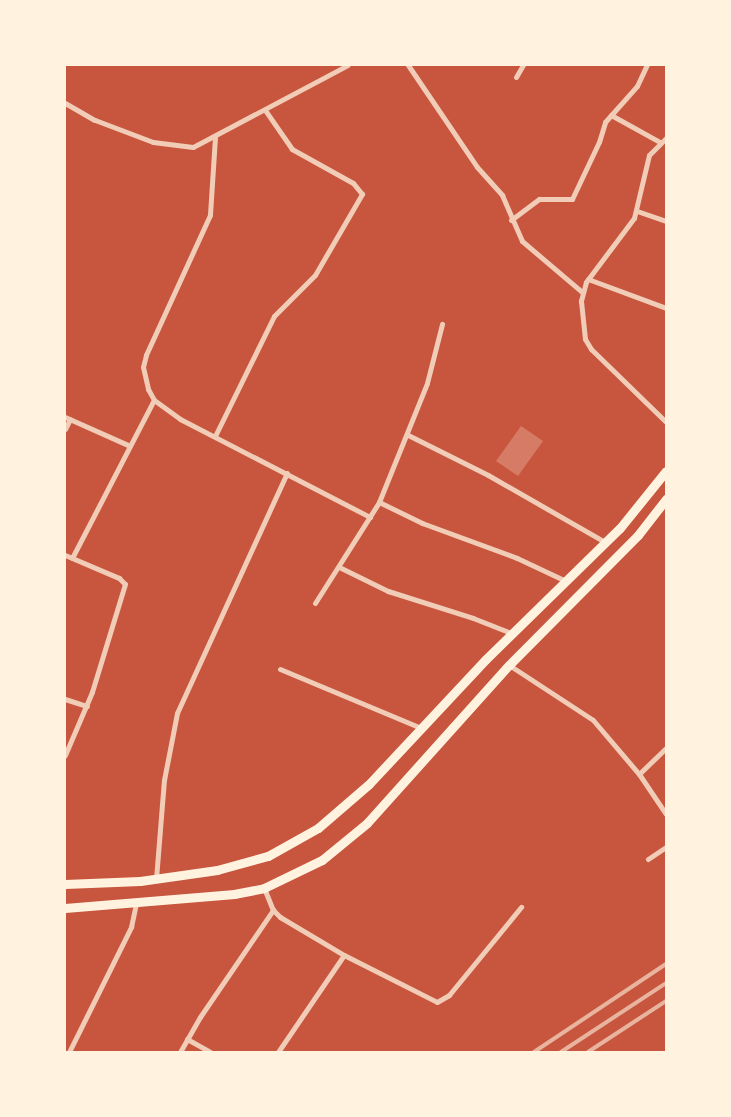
<!DOCTYPE html>
<html>
<head>
<meta charset="utf-8">
<style>
	body { margin:0 }
	#map { position:relative; width:731px; height:1117px; overflow:hidden; background:#c8553d; font-family:"Space Grotesk",sans-serif }
	div>[style] { position:absolute }
	.building>* { inset:0; background:#d67c66 }
	.minor>* { height:5px; margin:-2.5px; padding:0 2.5px; transform-origin:2.5px; border-radius:2.5px; background:#f1ccb7 }
	.secondary>* { height:9px; margin:-4.5px; padding:0 4.5px; transform-origin:4.5px; border-radius:4.5px; background:#fff3e0 }
	.rail>* { height:4px; margin:-2px; padding:0 2px; transform-origin:2px; border-radius:2px; background:#e9b49f }
	span { translate:-50% -50%; white-space:nowrap; text-align:center; line-height:1.15; -webkit-text-stroke:4px #fff3e0; paint-order:stroke }
	.frame { position:absolute; inset:0; border:66px solid #fff3e0; pointer-events:none }
</style>
</head>
<body>
<div id="map">
	<div class="building">
		<i style="clip-path:polygon(521px 426px,543px 441px,518px 476px,496px 461px)"></i>
	</div>
	<div class="minor">
		<i style="left:408px;top:65px;width:123px;rotate:55.9deg"></i>
		<i style="left:477px;top:167px;width:38px;rotate:48deg"></i>
		<i style="left:502px;top:195px;width:50px;rotate:66.5deg"></i>
		<i style="left:522px;top:241px;width:79px;rotate:40.4deg"></i>
		<i style="left:516px;top:77px;width:14px;rotate:-60deg"></i>
		<i style="left:65px;top:103px;width:34px;rotate:30deg"></i>
		<i style="left:95px;top:120px;width:62px;rotate:20.8deg"></i>
		<i style="left:153px;top:142px;width:40px;rotate:7.1deg"></i>
		<i style="left:193px;top:147px;width:175px;rotate:-27.9deg"></i>
		<i style="left:611px;top:115px;width:56px;rotate:28.9deg"></i>
		<i style="left:215px;top:137px;width:78px;rotate:93.7deg"></i>
		<i style="left:210px;top:215px;width:154px;rotate:114.6deg"></i>
		<i style="left:146px;top:355px;width:12px;rotate:104deg"></i>
		<i style="left:143px;top:367px;width:23px;rotate:77deg"></i>
		<i style="left:148px;top:389px;width:13px;rotate:61deg"></i>
		<i style="left:154px;top:400px;width:32px;rotate:36deg"></i>
		<i style="left:180px;top:419px;width:214px;rotate:27.3deg"></i>
		<i style="left:666px;top:138px;width:24px;rotate:135deg"></i>
		<i style="left:649px;top:155px;width:65px;rotate:103.4deg"></i>
		<i style="left:634px;top:218px;width:80px;rotate:126.9deg"></i>
		<i style="left:586px;top:282px;width:20px;rotate:105deg"></i>
		<i style="left:581px;top:301px;width:38px;rotate:84deg"></i>
		<i style="left:585px;top:339px;width:12px;rotate:59deg"></i>
		<i style="left:591px;top:349px;width:105px;rotate:44.2deg"></i>
		<i style="left:637px;top:211px;width:31px;rotate:19deg"></i>
		<i style="left:511px;top:220px;width:35px;rotate:-37deg"></i>
		<i style="left:539px;top:199px;width:33px"></i>
		<i style="left:572px;top:199px;width:63px;rotate:-64.7deg"></i>
		<i style="left:599px;top:142px;width:21px;rotate:-73deg"></i>
		<i style="left:605px;top:122px;width:48px;rotate:-48.4deg"></i>
		<i style="left:637px;top:86px;width:23px;rotate:-65deg"></i>
		<i style="left:588px;top:279px;width:83px;rotate:20.4deg"></i>
		<i style="left:65px;top:417px;width:71px;rotate:24deg"></i>
		<i style="left:65px;top:429px;width:11px;rotate:-63deg"></i>
		<i style="left:408px;top:435px;width:89px;rotate:26.6deg"></i>
		<i style="left:488px;top:475px;width:135px;rotate:29.8deg"></i>
		<i style="left:215px;top:436px;width:134px;rotate:-63.8deg"></i>
		<i style="left:274px;top:316px;width:58px;rotate:-45deg"></i>
		<i style="left:315px;top:275px;width:94px;rotate:-59.9deg"></i>
		<i style="left:362px;top:194px;width:14px;rotate:-129deg"></i>
		<i style="left:353px;top:183px;width:70px;rotate:-150.9deg"></i>
		<i style="left:292px;top:149px;width:47px;rotate:-124.7deg"></i>
		<i style="left:379px;top:502px;width:48px;rotate:26deg"></i>
		<i style="left:422px;top:523px;width:101px;rotate:20.2deg"></i>
		<i style="left:517px;top:558px;width:54px;rotate:25.1deg"></i>
		<i style="left:65px;top:555px;width:59px;rotate:23.1deg"></i>
		<i style="left:119px;top:578px;width:8px;rotate:45deg"></i>
		<i style="left:125px;top:584px;width:113px;rotate:107deg"></i>
		<i style="left:92px;top:692px;width:69px;rotate:113.2deg"></i>
		<i style="left:72px;top:558px;width:178px;rotate:-62.6deg"></i>
		<i style="left:339px;top:567px;width:55px;rotate:26.1deg"></i>
		<i style="left:388px;top:591px;width:89px;rotate:17.6deg"></i>
		<i style="left:473px;top:618px;width:41px;rotate:21.5deg"></i>
		<i style="left:315px;top:603px;width:120px;rotate:-57.6deg"></i>
		<i style="left:379px;top:502px;width:128px;rotate:-68deg"></i>
		<i style="left:427px;top:383px;width:61px;rotate:-75.7deg"></i>
		<i style="left:509px;top:665px;width:100px;rotate:33.2deg"></i>
		<i style="left:593px;top:720px;width:71px;rotate:49.6deg"></i>
		<i style="left:639px;top:774px;width:48px;rotate:56deg"></i>
		<i style="left:280px;top:669px;width:153px;rotate:22.7deg"></i>
		<i style="left:65px;top:699px;width:23px;rotate:18deg"></i>
		<i style="left:639px;top:774px;width:37px;rotate:-44deg"></i>
		<i style="left:648px;top:859px;width:22px;rotate:-34deg"></i>
		<i style="left:156px;top:879px;width:99px;rotate:-85.4deg"></i>
		<i style="left:164px;top:780px;width:68px;rotate:-79deg"></i>
		<i style="left:177px;top:713px;width:264px;rotate:-65.4deg"></i>
		<i style="left:264px;top:888px;width:24px;rotate:68deg"></i>
		<i style="left:273px;top:910px;width:10px;rotate:45deg"></i>
		<i style="left:280px;top:917px;width:74px;rotate:30.7deg"></i>
		<i style="left:344px;top:955px;width:104px;rotate:26.8deg"></i>
		<i style="left:437px;top:1002px;width:14px;rotate:-30deg"></i>
		<i style="left:449px;top:995px;width:114px;rotate:-50.7deg"></i>
		<i style="left:187px;top:1039px;width:26px;rotate:29deg"></i>
		<i style="left:69px;top:1052px;width:140px;rotate:-63.6deg"></i>
		<i style="left:131px;top:927px;width:25px;rotate:-78deg"></i>
		<i style="left:180px;top:1052px;width:40px;rotate:-60.3deg"></i>
		<i style="left:200px;top:1017px;width:130px;rotate:-55.7deg"></i>
		<i style="left:278px;top:1052px;width:117px;rotate:-55.8deg"></i>
	</div>
	<div class="secondary">
		<i style="left:65px;top:884px;width:75px;rotate:-2.3deg"></i>
		<i style="left:140px;top:881px;width:78px;rotate:-8.1deg"></i>
		<i style="left:217px;top:870px;width:53px;rotate:-15.4deg"></i>
		<i style="left:268px;top:856px;width:57px;rotate:-29.2deg"></i>
		<i style="left:318px;top:828px;width:67px;rotate:-40.8deg"></i>
		<i style="left:369px;top:784px;width:171px;rotate:-46.9deg"></i>
		<i style="left:486px;top:659px;width:187px;rotate:-44.4deg"></i>
		<i style="left:620px;top:528px;width:73px;rotate:-51.1deg"></i>
		<i style="left:65px;top:908px;width:170px;rotate:-4.7deg"></i>
		<i style="left:234px;top:894px;width:31px;rotate:-11deg"></i>
		<i style="left:264px;top:888px;width:64px;rotate:-25.8deg"></i>
		<i style="left:322px;top:860px;width:58px;rotate:-39.4deg"></i>
		<i style="left:367px;top:823px;width:212px;rotate:-48.1deg"></i>
		<i style="left:509px;top:665px;width:183px;rotate:-45.2deg"></i>
		<i style="left:638px;top:535px;width:46px;rotate:-52.1deg"></i>
	</div>
	<div class="rail">
		<i style="left:534px;top:1052px;width:159px;rotate:-33.7deg"></i>
		<i style="left:561px;top:1052px;width:126px;rotate:-33.3deg"></i>
		<i style="left:588px;top:1052px;width:93px;rotate:-33.2deg"></i>
	</div>
	<div class="frame"></div>
</div>
</body>
</html>
